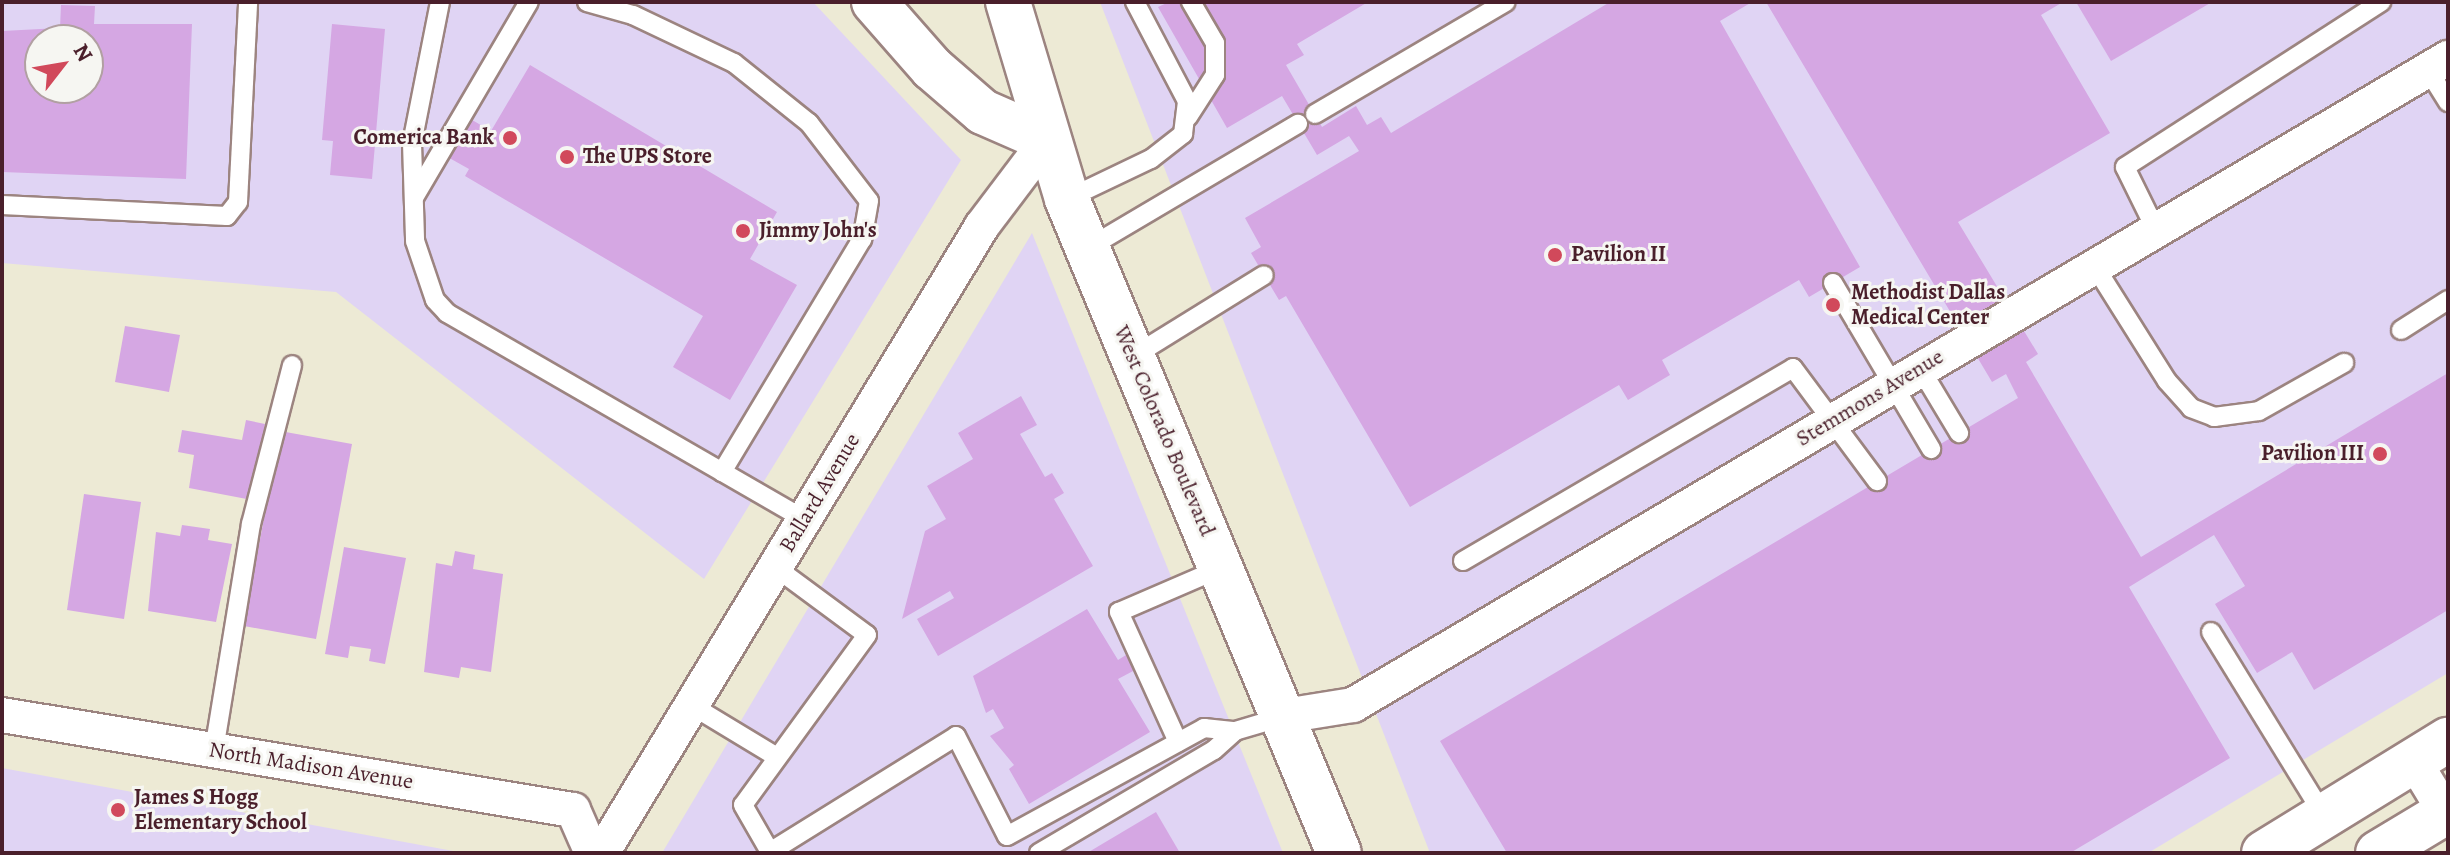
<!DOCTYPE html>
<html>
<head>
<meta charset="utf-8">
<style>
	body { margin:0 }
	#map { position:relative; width:2450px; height:855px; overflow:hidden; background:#edead5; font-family:Alegreya,serif }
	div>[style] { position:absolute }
	.built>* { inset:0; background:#e0d4f4 }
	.building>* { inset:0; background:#d5a7e3 }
	.roads { filter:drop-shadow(2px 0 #9c8480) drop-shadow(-2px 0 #9c8480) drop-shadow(0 2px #9c8480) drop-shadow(0 -2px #9c8480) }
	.service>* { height:18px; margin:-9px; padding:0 9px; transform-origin:9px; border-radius:9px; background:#fff }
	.minor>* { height:34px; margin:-17px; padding:0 17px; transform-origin:17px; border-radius:17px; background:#fff }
	.tertiary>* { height:44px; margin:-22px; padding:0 22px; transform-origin:22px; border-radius:22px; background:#fff }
	.secondary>* { height:44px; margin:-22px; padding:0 22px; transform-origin:22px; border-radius:22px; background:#fff }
	.dots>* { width:22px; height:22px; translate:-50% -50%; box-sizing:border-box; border:4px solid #f6f6f2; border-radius:50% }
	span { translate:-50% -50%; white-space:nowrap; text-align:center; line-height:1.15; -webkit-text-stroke:6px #f6f6f2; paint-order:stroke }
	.poi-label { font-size:22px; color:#4a1f2b; font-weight:700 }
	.right { translate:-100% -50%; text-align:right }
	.left { translate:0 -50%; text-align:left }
	.street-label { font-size:22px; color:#4a1f2b }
	.frame { position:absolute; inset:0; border:4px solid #4a1f2b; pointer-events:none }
	.north { position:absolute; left:24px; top:24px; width:80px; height:80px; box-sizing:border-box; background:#f6f6f2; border:2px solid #b1a0a2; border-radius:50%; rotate:59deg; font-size:22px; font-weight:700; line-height:32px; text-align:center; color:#4a1f2b }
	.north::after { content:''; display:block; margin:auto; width:28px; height:36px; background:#d1495b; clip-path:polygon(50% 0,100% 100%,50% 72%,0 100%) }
</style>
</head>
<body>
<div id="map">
	<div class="built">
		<i style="clip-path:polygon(evenodd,2px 2px,813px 2px,961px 160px,704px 579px,336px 292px,2px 263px,2px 2px,40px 40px,88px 40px,88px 88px,40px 88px,40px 40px)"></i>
		<i style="clip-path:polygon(1100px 2px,2448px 2px,2448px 673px,2148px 853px,1430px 853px)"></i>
		<i style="clip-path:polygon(1032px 233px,1283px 853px,662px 853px)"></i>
		<i style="clip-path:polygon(2px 768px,464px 853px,2px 853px)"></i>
	</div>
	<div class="building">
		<i style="clip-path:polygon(1169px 2px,1368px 2px,1297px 44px,1304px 55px,1286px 65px,1322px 127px,1356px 106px,1367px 125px,1381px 117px,1391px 133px,1610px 2px,1752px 2px,1720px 21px,1860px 267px,1809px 297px,1799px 280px,1662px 360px,1670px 375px,1628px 400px,1619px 385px,1410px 507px,1286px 296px,1279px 300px,1264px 275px,1251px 253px,1261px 247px,1245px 218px,1359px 151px,1349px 136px,1317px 155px,1282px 96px,1227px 128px,1158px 7px)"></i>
		<i style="clip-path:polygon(1766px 2px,2063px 2px,2041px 15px,2110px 133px,1958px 222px,2038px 354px,2026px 362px,2141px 557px,2448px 373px,2448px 610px,2314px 690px,2292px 652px,2257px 673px,2215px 604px,2245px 586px,2214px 535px,2129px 587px,2230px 758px,2070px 853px,1507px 853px,1440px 741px,2018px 398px,2006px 374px,1992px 382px)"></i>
		<i style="clip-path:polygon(2076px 2px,2212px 2px,2111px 61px)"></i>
		<i style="clip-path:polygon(evenodd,61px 5px,95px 6px,94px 24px,192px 24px,186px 179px,2px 172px,2px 31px,60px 28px,61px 5px,40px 40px,88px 40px,88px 88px,40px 88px,40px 40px)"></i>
		<i style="clip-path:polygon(332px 24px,385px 29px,372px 179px,330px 175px,333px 141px,322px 140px)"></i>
		<i style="clip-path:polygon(530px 65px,777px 212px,750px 259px,797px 285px,730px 400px,673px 367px,703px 316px,465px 176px,469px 169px,444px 155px,467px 117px,491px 131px)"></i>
		<i style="clip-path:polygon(125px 326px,180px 335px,169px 392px,115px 382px)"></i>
		<i style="clip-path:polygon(1021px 396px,1037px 425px,1020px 434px,1045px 477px,1052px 473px,1064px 493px,1054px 499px,1093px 566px,938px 656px,917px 619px,954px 598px,950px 591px,902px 619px,925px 531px,946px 519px,927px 486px,973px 459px,958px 433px)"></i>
		<i style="clip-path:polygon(246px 420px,265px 424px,252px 500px,189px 488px,194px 455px,178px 452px,182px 430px,242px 440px)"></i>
		<i style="clip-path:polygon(280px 431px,352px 444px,316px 639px,244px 626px)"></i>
		<i style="clip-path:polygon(84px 494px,141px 502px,124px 619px,67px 610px)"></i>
		<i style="clip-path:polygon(182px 525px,210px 529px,208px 540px,232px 544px,216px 622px,148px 611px,156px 532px,180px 536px)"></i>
		<i style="clip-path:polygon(344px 547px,406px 558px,385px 664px,369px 661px,371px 649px,350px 646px,348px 658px,325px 654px)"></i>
		<i style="clip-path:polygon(455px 551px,475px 555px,473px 569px,503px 574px,491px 672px,461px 667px,459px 678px,424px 672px,436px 563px,452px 566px)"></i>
		<i style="clip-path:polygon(1087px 609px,1118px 660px,1126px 655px,1135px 670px,1118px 679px,1150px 732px,1029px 804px,1009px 769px,1014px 765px,990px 736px,1004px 728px,993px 709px,986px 713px,973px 676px)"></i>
		<i style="clip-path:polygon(1156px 812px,1180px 853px,1087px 853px)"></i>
	</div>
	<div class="roads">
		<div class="service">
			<i style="left:440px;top:2px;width:144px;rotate:101.2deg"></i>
			<i style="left:412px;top:143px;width:98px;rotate:88.2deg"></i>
			<i style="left:415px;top:241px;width:62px;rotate:71.3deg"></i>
			<i style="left:435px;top:300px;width:18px;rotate:47deg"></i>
			<i style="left:447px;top:313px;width:412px;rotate:30deg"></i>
			<i style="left:587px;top:2px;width:48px;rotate:15.8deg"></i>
			<i style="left:633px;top:15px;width:112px;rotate:25.4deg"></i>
			<i style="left:734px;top:63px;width:96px;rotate:38.7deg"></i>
			<i style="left:809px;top:123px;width:98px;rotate:52.4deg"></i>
			<i style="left:869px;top:201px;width:39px;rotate:100deg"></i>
			<i style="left:862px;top:239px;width:272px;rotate:121deg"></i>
			<i style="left:2428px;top:70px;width:38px;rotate:58deg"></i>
			<i style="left:1315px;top:114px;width:221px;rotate:-30.4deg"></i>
			<i style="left:1188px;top:117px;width:50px;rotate:-57.3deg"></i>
			<i style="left:1215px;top:75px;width:32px;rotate:-90deg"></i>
			<i style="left:1215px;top:43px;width:48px;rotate:-120.3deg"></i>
			<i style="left:415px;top:196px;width:225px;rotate:-59.6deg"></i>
			<i style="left:1067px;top:199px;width:93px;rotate:-25.5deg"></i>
			<i style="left:1151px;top:159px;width:41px;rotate:-38deg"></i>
			<i style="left:1183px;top:134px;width:33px;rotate:-83deg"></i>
			<i style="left:1187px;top:101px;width:112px;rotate:-117.7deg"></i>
			<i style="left:2px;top:205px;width:225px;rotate:2.8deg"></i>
			<i style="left:227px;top:216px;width:18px;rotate:-52deg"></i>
			<i style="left:238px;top:202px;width:200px;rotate:-87.1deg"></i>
			<i style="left:2156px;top:230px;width:70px;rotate:-116.2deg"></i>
			<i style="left:2125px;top:167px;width:305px;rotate:-32.8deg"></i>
			<i style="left:1088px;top:248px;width:244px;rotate:-30.6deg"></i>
			<i style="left:2094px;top:265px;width:137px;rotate:57.8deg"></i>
			<i style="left:2167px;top:381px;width:36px;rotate:48deg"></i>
			<i style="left:2191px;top:408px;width:25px;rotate:21deg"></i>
			<i style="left:2214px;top:417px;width:45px;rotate:-7.6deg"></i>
			<i style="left:2259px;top:411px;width:98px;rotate:-29.5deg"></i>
			<i style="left:1833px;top:283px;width:193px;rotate:59.4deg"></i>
			<i style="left:2401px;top:330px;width:56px;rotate:-32.6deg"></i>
			<i style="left:1132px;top:357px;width:155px;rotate:-31.8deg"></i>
			<i style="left:1920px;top:368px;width:76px;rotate:59deg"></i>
			<i style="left:1463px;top:561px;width:382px;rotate:-30.3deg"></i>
			<i style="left:1793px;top:368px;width:141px;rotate:53.4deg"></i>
			<i style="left:775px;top:567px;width:114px;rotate:36.5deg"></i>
			<i style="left:867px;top:635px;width:210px;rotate:126.1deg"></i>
			<i style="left:743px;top:805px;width:54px;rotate:60.1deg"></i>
			<i style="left:770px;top:852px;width:219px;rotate:-31.9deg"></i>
			<i style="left:956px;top:736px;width:112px;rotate:63deg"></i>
			<i style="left:1007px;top:836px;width:225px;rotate:-28.7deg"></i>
			<i style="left:1204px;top:728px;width:31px;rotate:6deg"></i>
			<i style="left:2211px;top:632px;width:216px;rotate:58.4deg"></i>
			<i style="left:691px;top:705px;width:100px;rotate:31.2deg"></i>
			<i style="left:1178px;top:742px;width:143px;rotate:-114.4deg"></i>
			<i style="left:1119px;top:612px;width:111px;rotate:-23.3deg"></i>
			<i style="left:214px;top:750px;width:229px;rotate:-80.7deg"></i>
			<i style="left:251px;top:524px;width:164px;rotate:-75.5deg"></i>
			<i style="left:1039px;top:853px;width:203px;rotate:-30.5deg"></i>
			<i style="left:1214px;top:750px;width:28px;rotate:-42deg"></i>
			<i style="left:1235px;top:731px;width:49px;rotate:-16.6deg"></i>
		</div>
		<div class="minor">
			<i style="left:2px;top:715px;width:579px;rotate:9.45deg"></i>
			<i style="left:573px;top:810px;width:47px;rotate:66.2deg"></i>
			<i style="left:1284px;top:716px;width:70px;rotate:-9.1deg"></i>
			<i style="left:1353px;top:705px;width:1272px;rotate:-30.58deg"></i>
			<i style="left:2414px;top:761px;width:66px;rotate:58.7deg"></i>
			<i style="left:602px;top:853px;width:733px;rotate:-58.78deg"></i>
			<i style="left:982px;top:226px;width:108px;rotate:-52.9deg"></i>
		</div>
		<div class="tertiary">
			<i style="left:874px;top:2px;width:88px;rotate:48.7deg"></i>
			<i style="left:932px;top:68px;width:67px;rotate:40.8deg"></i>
			<i style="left:983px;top:112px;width:70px;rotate:23.6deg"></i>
			<i style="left:1008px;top:2px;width:206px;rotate:73.3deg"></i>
			<i style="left:1067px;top:199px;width:708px;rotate:67.42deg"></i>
		</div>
		<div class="secondary">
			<i style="left:2264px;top:853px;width:216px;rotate:-31.6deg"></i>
			<i style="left:2378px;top:853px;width:82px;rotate:-31deg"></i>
		</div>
	</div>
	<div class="dots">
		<i style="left:510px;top:138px;background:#d1495b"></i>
		<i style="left:567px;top:157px;background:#d1495b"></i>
		<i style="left:743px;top:231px;background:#d1495b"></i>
		<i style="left:1555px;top:255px;background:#d1495b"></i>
		<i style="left:1833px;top:305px;background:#d1495b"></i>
		<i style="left:2380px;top:454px;background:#d1495b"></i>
		<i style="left:118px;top:810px;background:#d1495b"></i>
	</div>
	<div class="poi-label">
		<span class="right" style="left:494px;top:138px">Comerica Bank</span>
		<span class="left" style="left:583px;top:157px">The UPS Store</span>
		<span class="left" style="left:759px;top:231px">Jimmy John's</span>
		<span class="left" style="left:1571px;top:255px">Pavilion II</span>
		<span class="left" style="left:1851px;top:305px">Methodist Dallas<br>Medical Center</span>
		<span class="right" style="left:2364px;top:454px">Pavilion III</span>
		<span class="left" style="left:134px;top:810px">James S Hogg<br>Elementary School</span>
	</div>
	<div class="street-label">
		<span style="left:1870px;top:398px;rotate:-31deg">Stemmons Avenue</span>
		<span style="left:1164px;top:431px;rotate:67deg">West Colorado Boulevard</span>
		<span style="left:820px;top:493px;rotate:-59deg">Ballard Avenue</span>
		<span style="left:311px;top:766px;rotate:9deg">North Madison Avenue</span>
	</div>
	<div class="frame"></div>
	<div class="north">N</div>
</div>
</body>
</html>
